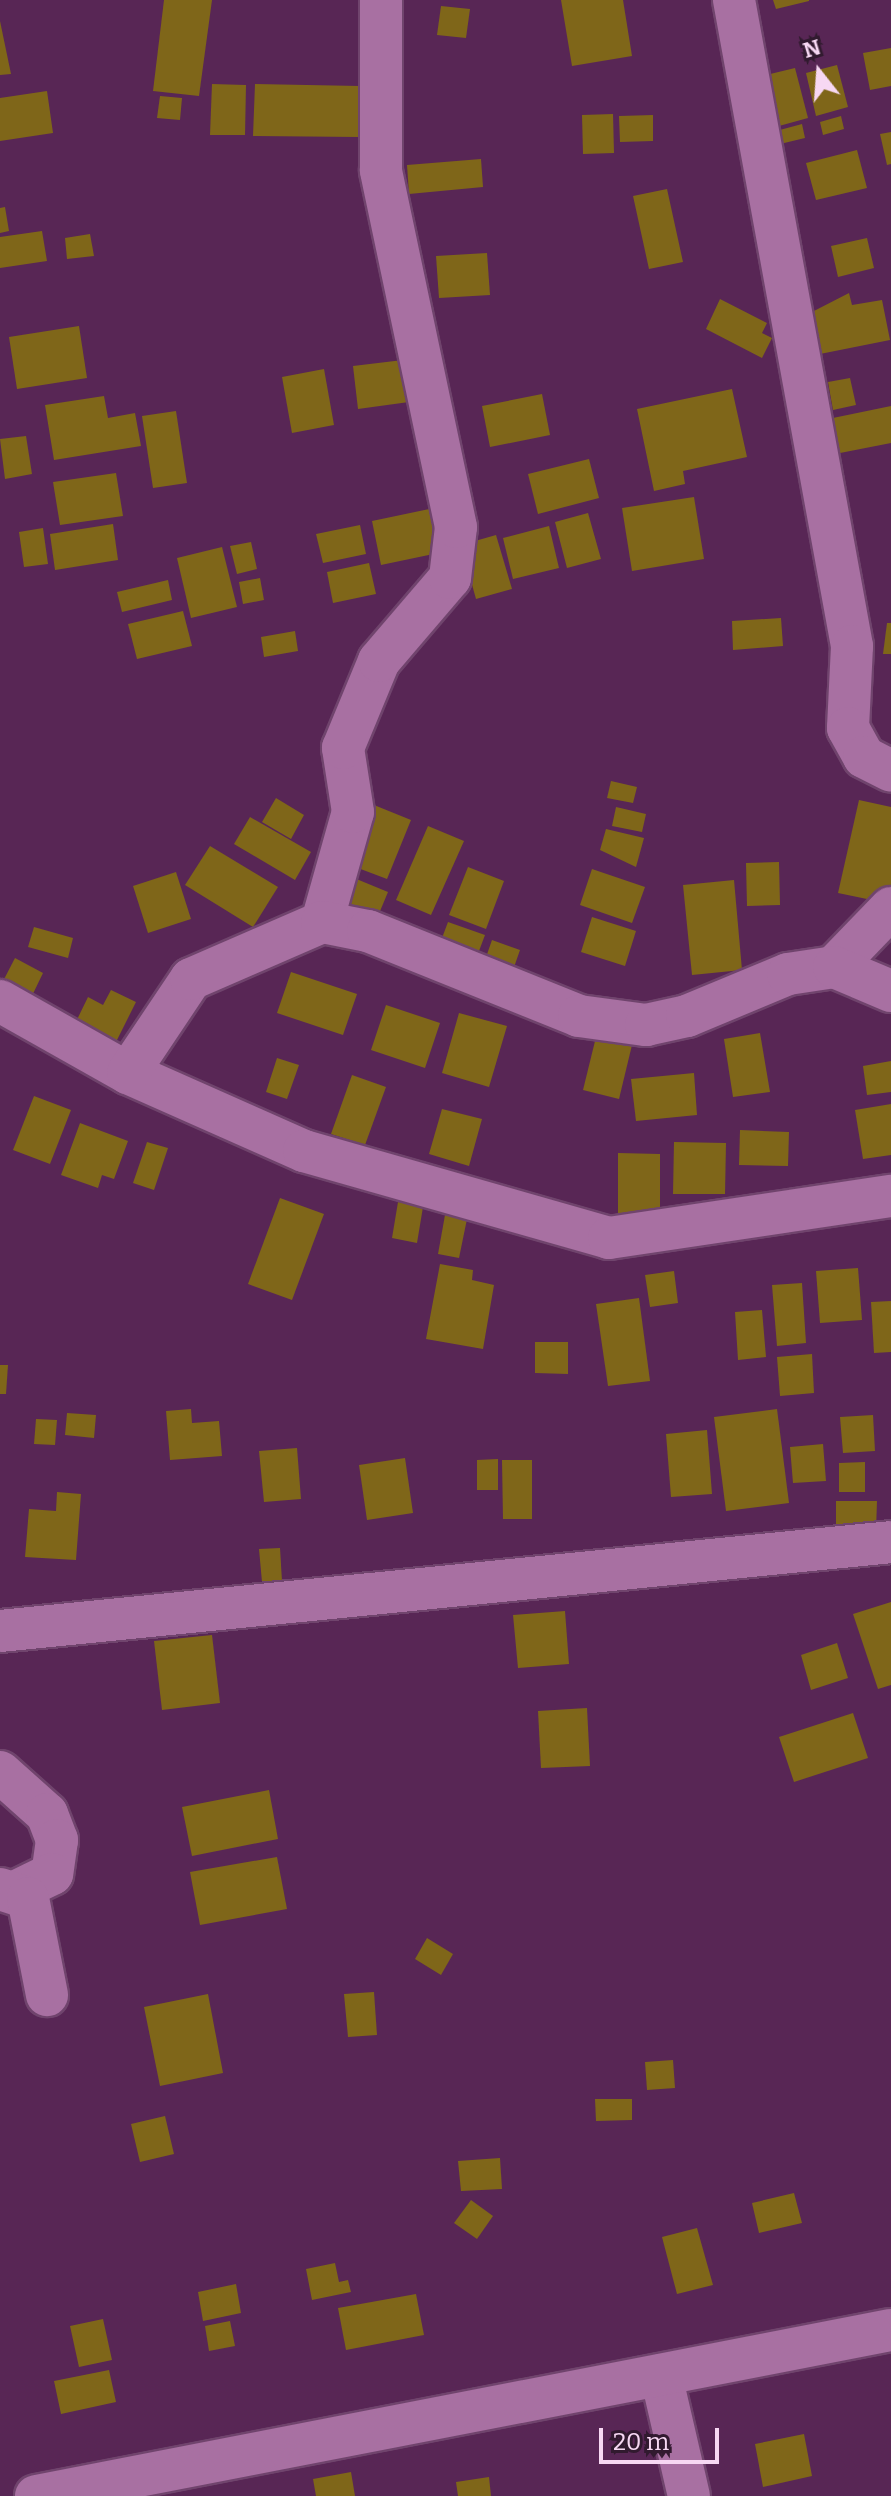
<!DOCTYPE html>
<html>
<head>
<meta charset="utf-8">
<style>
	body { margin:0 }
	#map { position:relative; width:891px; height:2496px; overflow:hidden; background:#582655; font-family:Bitter,serif }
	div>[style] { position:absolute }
	.building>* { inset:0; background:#7f6619 }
	.roads { filter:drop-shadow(2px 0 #70446d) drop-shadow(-2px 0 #70446d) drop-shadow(0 2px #70446d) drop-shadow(0 -2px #70446d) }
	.minor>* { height:42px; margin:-21px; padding:0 21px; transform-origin:21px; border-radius:21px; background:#a870a2 }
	span { translate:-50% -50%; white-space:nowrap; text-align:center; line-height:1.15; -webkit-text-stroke:6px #311a2f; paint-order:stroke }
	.north { position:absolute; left:779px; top:32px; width:80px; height:80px; -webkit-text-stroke:6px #311a2f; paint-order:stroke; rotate:343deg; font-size:22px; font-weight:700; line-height:32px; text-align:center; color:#f7d8f3 }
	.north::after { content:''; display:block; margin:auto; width:28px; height:36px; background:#f7d8f3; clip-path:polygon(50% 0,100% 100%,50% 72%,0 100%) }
	.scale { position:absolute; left:599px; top:2428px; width:120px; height:36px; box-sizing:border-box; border:4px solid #f7d8f3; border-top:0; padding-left:10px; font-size:24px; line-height:28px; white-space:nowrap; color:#f7d8f3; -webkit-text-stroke:6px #311a2f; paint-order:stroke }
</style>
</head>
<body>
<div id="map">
	<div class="building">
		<i style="clip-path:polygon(164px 0,212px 0,199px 96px,153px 91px)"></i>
		<i style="clip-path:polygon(561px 0,623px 0,632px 56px,572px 66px)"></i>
		<i style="clip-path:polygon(773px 0,809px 0,809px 1px,776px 9px)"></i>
		<i style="clip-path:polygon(441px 6px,470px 9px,466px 38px,437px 35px)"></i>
		<i style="clip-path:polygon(0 21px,11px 74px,0 75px)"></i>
		<i style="clip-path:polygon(891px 48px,891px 86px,870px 90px,863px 53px)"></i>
		<i style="clip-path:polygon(837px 65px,848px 107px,816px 116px,806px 73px)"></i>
		<i style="clip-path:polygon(795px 68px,808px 118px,779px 126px,766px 75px)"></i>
		<i style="clip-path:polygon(212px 84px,246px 85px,245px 135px,210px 135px)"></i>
		<i style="clip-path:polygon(255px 84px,360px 86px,359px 137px,253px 136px)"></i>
		<i style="clip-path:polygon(47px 91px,53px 133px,0 141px,0 98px)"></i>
		<i style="clip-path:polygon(160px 96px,182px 98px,180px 120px,157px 118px)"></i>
		<i style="clip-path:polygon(613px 114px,614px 153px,583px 154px,582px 115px)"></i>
		<i style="clip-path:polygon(653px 115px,653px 141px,620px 142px,619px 116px)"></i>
		<i style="clip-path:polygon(841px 116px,844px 129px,823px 135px,820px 122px)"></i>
		<i style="clip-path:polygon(802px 124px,805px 138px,780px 144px,776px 131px)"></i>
		<i style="clip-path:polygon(891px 132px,891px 164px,887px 165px,880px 134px)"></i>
		<i style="clip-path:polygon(857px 150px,867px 188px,816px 200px,806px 163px)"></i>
		<i style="clip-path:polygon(481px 159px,483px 187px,409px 194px,407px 165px)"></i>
		<i style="clip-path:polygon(667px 189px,683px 262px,649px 269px,633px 196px)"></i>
		<i style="clip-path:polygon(5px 207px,9px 231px,0 233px,0 208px)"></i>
		<i style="clip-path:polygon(42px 231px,47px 261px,0 268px,0 237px)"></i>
		<i style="clip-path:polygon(90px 234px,94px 256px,67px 259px,65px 238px)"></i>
		<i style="clip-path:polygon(867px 238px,874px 268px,838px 277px,831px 246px)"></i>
		<i style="clip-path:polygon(487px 253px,490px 295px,439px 298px,436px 256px)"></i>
		<i style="clip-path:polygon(849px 293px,852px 305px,882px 300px,890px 340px,820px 354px,812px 312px)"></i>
		<i style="clip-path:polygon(720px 299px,767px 323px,762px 333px,772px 338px,762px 358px,706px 329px)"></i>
		<i style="clip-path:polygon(79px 326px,87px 378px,17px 389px,9px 337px)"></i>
		<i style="clip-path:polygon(403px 360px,409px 402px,358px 409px,353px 366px)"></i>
		<i style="clip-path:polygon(324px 369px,334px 425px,292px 433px,282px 377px)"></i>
		<i style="clip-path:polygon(850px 378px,856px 405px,833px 410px,828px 382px)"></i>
		<i style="clip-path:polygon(732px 389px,747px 457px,683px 471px,685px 484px,654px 491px,637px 409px)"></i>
		<i style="clip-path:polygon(542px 394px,550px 435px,490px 447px,482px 406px)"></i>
		<i style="clip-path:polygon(104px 396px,108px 418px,135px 413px,141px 446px,54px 460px,45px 405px)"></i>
		<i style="clip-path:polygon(891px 406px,891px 443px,835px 454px,828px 419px)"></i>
		<i style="clip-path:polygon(176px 411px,187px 483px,153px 488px,142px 416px)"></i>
		<i style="clip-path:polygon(26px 436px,32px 474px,5px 479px,0 439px)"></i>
		<i style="clip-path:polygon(589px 459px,599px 498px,538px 514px,528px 474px)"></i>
		<i style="clip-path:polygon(116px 473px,123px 516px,60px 525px,53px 482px)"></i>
		<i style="clip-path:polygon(694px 497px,704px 559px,632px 571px,622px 508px)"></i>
		<i style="clip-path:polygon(434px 508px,443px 552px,381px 565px,372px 521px)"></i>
		<i style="clip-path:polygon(588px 513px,601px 559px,567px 568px,555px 522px)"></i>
		<i style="clip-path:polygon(113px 524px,118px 560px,55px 570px,50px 534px)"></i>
		<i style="clip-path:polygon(360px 525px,366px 554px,323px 563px,316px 534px)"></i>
		<i style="clip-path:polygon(549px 526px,559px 568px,513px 579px,503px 538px)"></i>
		<i style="clip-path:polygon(43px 528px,48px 564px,24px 567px,19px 532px)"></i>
		<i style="clip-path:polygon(496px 535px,512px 589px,476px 599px,461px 545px)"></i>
		<i style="clip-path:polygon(251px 542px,257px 569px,237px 574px,230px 546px)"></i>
		<i style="clip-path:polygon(222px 547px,237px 607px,191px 618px,177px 558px)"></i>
		<i style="clip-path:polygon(369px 563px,376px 594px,333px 603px,327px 572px)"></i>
		<i style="clip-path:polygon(260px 578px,264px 600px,243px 604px,239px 582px)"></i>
		<i style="clip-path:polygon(168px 580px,172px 600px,122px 612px,117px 592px)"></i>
		<i style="clip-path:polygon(183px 611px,192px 646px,137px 659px,128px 624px)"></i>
		<i style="clip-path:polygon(781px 618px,783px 646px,733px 650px,732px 621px)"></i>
		<i style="clip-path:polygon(887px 623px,891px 623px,891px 654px,883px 654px)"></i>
		<i style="clip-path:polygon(295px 631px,298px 651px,264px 657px,261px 637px)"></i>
		<i style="clip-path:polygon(611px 781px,637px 787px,633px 803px,607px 798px)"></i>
		<i style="clip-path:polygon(276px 798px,304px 815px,291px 839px,262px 822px)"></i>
		<i style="clip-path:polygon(859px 800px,891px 807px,891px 904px,838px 893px)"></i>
		<i style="clip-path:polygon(374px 805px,411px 820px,387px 879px,350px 865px)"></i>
		<i style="clip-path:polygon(616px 807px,646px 814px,642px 832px,612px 826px)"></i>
		<i style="clip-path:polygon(250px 817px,311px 852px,295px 880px,234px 844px)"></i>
		<i style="clip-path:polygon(428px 826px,464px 841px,431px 915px,396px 900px)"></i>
		<i style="clip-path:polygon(606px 829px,644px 838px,636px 867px,600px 850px)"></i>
		<i style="clip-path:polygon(210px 846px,278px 887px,253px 927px,185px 885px)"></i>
		<i style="clip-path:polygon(779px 862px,780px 905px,747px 906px,746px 863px)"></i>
		<i style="clip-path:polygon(468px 867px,504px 881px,486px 929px,449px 915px)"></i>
		<i style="clip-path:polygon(592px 869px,645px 887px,632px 923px,580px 905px)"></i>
		<i style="clip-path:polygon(176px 872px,191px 919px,148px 933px,133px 886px)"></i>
		<i style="clip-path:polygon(354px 878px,388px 892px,378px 916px,344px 902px)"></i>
		<i style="clip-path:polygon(734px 880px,742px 970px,692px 975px,683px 885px)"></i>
		<i style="clip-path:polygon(592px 917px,636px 931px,625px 966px,581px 952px)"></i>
		<i style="clip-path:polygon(448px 922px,485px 935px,476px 959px,439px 946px)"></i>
		<i style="clip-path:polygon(34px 927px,73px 938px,68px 958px,28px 947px)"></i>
		<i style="clip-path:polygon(492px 940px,520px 950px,512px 973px,484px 963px)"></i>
		<i style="clip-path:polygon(15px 958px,43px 973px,29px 1002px,0 987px)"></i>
		<i style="clip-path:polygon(291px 972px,357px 994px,343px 1035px,277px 1013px)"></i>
		<i style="clip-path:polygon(111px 990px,136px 1002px,110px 1054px,70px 1034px,88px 997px,103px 1005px)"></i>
		<i style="clip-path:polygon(386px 1005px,440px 1023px,425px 1068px,371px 1050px)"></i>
		<i style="clip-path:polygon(459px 1013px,507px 1026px,489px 1087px,442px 1073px)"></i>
		<i style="clip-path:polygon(760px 1033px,770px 1092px,733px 1097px,724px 1039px)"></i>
		<i style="clip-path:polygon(596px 1037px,632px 1045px,619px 1099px,583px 1090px)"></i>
		<i style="clip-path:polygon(277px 1058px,299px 1065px,287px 1099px,266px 1092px)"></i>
		<i style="clip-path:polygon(891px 1061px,891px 1092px,867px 1095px,863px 1066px)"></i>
		<i style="clip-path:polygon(694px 1073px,697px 1115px,636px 1121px,631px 1079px)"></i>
		<i style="clip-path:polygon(352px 1075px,386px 1087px,365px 1145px,331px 1134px)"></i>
		<i style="clip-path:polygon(34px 1096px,71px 1110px,50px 1164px,13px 1150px)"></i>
		<i style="clip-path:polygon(891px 1104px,891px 1155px,863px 1159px,855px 1110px)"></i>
		<i style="clip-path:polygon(442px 1109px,482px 1119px,469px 1166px,429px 1154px)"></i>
		<i style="clip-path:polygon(80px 1123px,128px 1141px,114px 1179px,102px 1175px,98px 1188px,61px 1175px)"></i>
		<i style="clip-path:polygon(740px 1130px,789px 1132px,788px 1166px,739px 1165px)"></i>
		<i style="clip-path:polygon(147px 1142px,168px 1148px,154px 1190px,133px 1183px)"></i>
		<i style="clip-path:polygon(674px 1142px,726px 1143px,725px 1194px,673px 1194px)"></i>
		<i style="clip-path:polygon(618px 1153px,660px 1154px,660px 1219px,618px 1218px)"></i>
		<i style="clip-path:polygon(280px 1198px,324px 1214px,292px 1300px,248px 1284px)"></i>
		<i style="clip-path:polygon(398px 1202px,423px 1207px,417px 1243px,392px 1238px)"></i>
		<i style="clip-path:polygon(445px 1215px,467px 1219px,459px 1258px,438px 1254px)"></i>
		<i style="clip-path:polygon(440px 1264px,473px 1270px,472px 1280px,494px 1285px,483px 1349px,426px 1339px)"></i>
		<i style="clip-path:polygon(858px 1268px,862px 1320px,820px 1323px,816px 1271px)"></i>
		<i style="clip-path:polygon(674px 1271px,678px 1303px,650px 1307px,645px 1275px)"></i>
		<i style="clip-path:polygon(802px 1283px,806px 1343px,777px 1346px,772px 1285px)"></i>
		<i style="clip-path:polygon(639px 1298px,650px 1381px,608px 1386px,596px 1304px)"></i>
		<i style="clip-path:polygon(891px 1301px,891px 1352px,874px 1353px,871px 1302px)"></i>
		<i style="clip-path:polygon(762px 1310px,766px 1357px,738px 1360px,735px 1312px)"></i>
		<i style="clip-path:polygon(535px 1342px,568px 1342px,568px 1374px,535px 1373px)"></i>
		<i style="clip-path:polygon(812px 1354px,814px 1393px,780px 1396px,777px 1357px)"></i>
		<i style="clip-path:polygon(0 1365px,8px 1365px,6px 1394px,0 1394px)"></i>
		<i style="clip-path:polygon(191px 1409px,192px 1423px,219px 1421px,222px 1456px,170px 1460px,166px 1411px)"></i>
		<i style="clip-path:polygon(777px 1409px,789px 1503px,726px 1511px,714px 1417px)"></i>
		<i style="clip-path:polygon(67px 1413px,96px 1415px,94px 1438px,65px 1435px)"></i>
		<i style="clip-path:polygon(873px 1415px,875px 1451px,843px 1453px,840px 1417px)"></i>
		<i style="clip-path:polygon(36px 1419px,57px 1420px,55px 1445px,34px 1444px)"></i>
		<i style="clip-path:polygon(707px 1430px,712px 1494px,671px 1497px,666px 1434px)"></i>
		<i style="clip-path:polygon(823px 1444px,826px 1481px,793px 1483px,790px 1447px)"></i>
		<i style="clip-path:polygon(297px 1448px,301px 1499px,264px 1502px,259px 1451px)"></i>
		<i style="clip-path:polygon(405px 1458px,413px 1513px,367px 1520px,359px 1465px)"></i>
		<i style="clip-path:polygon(498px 1459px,498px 1490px,477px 1490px,477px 1460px)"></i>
		<i style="clip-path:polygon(502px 1460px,532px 1460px,532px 1519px,503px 1519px)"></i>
		<i style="clip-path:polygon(865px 1462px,865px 1492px,839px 1492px,839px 1463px)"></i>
		<i style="clip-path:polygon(57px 1492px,81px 1494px,76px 1560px,25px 1557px,29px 1509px,56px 1511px)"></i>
		<i style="clip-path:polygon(836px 1501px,877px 1501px,876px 1531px,836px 1531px)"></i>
		<i style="clip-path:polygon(280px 1548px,282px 1581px,262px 1582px,259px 1549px)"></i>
		<i style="clip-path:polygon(891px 1602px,891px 1685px,878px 1689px,853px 1614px)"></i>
		<i style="clip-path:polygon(565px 1611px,569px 1664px,518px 1668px,513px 1615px)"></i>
		<i style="clip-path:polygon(212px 1635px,220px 1703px,162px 1710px,154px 1641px)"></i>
		<i style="clip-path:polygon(837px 1643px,848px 1678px,811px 1690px,801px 1655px)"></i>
		<i style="clip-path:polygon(587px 1708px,590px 1766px,541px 1768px,538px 1711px)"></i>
		<i style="clip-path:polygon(853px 1713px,868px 1758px,794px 1782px,779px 1737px)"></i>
		<i style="clip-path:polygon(269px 1790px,278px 1839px,192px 1856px,182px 1807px)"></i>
		<i style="clip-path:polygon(277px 1857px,287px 1909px,200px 1925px,190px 1872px)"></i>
		<i style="clip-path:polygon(427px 1938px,453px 1954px,441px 1975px,415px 1959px)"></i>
		<i style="clip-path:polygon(374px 1992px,377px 2035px,348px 2037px,344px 1994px)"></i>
		<i style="clip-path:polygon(208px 1994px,223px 2073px,160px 2086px,144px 2007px)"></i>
		<i style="clip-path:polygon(673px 2060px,675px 2088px,647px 2090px,645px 2062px)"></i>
		<i style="clip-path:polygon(595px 2099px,632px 2099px,632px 2120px,596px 2121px)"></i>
		<i style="clip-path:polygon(165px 2116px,174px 2154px,140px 2162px,131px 2124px)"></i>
		<i style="clip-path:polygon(500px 2158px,502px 2189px,461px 2191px,458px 2161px)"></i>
		<i style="clip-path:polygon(794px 2193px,802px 2223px,759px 2233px,752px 2203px)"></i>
		<i style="clip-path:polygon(471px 2200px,493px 2216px,477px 2239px,454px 2223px)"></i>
		<i style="clip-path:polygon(697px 2228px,713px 2285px,677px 2294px,662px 2237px)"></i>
		<i style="clip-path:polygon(335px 2263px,339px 2282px,348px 2280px,351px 2292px,312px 2300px,306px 2269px)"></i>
		<i style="clip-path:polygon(236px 2284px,241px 2313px,203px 2321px,198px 2292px)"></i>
		<i style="clip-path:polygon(416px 2294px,424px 2335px,346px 2350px,338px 2308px)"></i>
		<i style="clip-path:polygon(103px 2319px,112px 2360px,79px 2367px,70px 2326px)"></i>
		<i style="clip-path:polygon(230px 2321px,235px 2346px,209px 2351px,205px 2326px)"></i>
		<i style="clip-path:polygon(109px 2370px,116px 2402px,61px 2414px,54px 2381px)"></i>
		<i style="clip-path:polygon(804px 2434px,812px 2476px,763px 2487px,755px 2444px)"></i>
		<i style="clip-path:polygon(351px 2472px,355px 2496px,316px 2496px,313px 2479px)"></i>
		<i style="clip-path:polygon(489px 2477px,491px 2496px,458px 2496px,456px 2482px)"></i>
	</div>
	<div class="roads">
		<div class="minor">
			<i style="left:734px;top:0;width:657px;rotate:79.65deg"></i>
			<i style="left:852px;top:646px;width:82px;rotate:92.8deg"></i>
			<i style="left:848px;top:728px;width:33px;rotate:61deg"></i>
			<i style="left:864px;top:757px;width:30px;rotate:27deg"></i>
			<i style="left:322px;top:922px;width:114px;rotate:-74.3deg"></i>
			<i style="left:353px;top:812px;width:65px;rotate:-98.9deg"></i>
			<i style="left:343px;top:748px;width:94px;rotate:-67.5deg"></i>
			<i style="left:379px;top:661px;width:109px;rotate:-49.5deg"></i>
			<i style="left:450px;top:578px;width:51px;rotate:-83.3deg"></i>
			<i style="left:456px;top:527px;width:365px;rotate:-101.9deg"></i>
			<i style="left:381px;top:170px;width:170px;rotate:-90deg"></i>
			<i style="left:834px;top:967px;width:82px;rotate:-46deg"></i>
			<i style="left:0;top:1001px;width:147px;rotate:29.4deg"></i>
			<i style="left:128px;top:1073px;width:193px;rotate:23.9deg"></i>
			<i style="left:304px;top:1151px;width:317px;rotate:15.9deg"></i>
			<i style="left:609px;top:1238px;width:285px;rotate:-8.5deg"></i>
			<i style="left:128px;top:1073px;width:113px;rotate:-56.2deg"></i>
			<i style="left:191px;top:979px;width:143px;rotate:-23.5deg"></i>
			<i style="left:322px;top:922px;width:47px;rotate:11.1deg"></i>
			<i style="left:368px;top:931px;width:227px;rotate:21.9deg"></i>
			<i style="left:579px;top:1016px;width:68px;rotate:7.7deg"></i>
			<i style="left:646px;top:1025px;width:42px;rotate:-12.4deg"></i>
			<i style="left:687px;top:1016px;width:109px;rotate:-22.6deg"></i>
			<i style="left:788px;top:974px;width:47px;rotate:-8.7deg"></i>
			<i style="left:834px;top:967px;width:62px;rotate:22.8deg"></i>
			<i style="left:0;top:1631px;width:895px;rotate:-5.7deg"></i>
			<i style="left:0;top:1772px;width:63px;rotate:41.8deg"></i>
			<i style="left:47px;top:1814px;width:28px;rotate:69deg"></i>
			<i style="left:57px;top:1840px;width:34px;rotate:98deg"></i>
			<i style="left:52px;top:1874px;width:41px;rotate:154.1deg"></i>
			<i style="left:0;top:1889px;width:29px;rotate:18deg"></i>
			<i style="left:28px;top:1898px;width:99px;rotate:78.9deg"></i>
			<i style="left:661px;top:2375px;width:124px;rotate:77deg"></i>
			<i style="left:36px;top:2496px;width:871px;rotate:-10.99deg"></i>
		</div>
	</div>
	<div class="north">N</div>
	<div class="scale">20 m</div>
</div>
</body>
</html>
